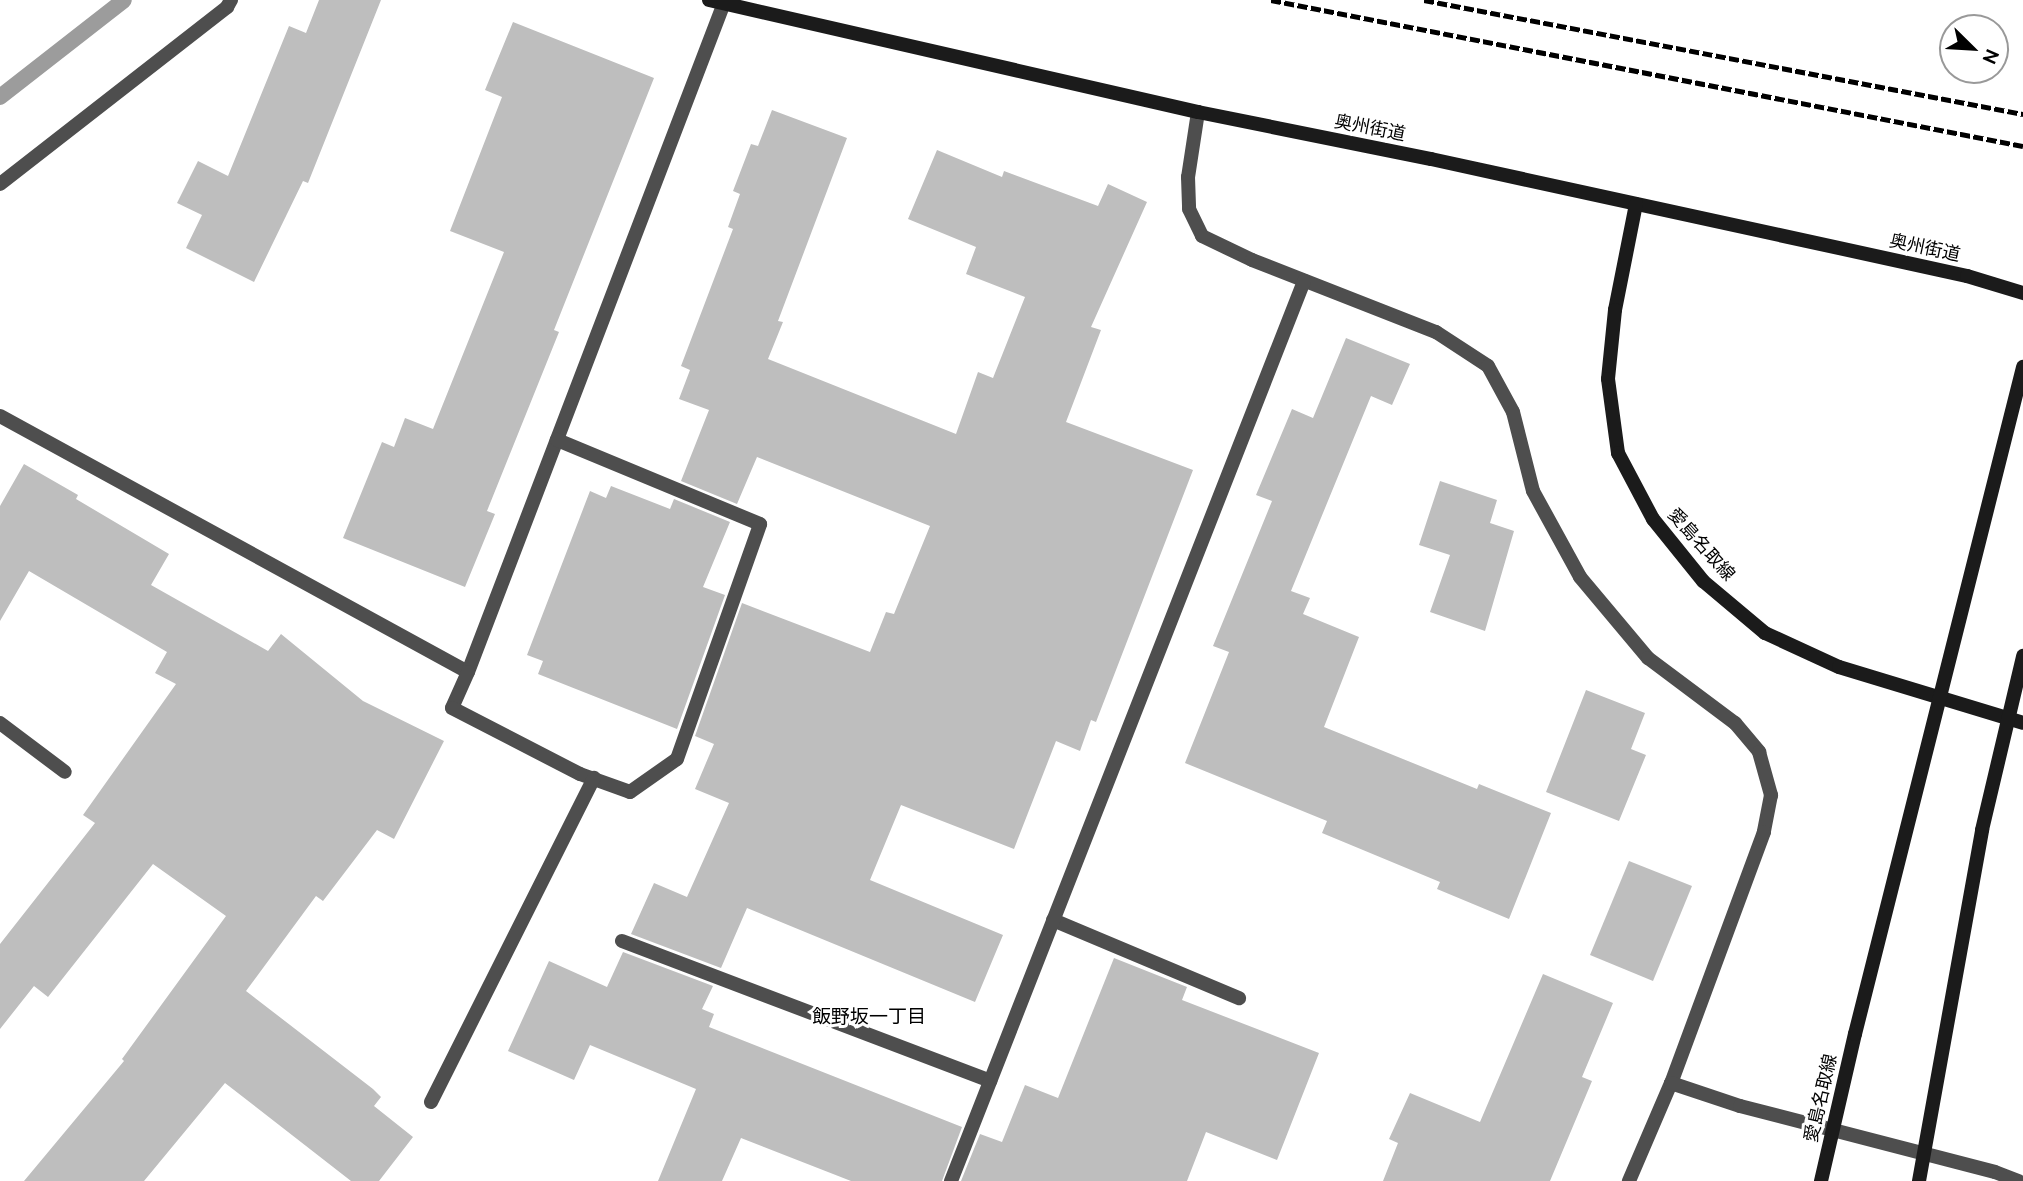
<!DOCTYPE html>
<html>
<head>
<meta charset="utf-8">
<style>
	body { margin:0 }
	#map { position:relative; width:2023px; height:1181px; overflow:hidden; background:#fff; font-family:Ubuntu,"Noto Sans JP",sans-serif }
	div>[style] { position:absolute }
	.stream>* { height:16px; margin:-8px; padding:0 8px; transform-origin:8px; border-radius:8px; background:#9c9c9c }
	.building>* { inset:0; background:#bebebe }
	.service>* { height:14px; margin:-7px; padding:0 7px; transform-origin:7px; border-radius:7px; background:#4e4e4e }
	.minor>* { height:14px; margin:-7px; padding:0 7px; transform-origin:7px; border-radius:7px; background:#4e4e4e }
	.secondary>* { height:14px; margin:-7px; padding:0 7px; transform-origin:7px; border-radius:7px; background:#1b1b1b }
	.rail>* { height:5px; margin-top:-2.5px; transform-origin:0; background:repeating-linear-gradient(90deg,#000 0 10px,transparent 0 13.5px) }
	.secondary-bridge>* { height:14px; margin:-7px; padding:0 7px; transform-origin:7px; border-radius:7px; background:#1b1b1b }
	span { translate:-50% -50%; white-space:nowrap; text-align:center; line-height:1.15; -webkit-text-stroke:6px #fff; paint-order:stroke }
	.street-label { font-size:18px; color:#000 }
	.neighbourhood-label { font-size:19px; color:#000 }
	.north { position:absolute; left:1939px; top:14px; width:70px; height:70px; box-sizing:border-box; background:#fff; border:2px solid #999; border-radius:50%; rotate:114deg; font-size:19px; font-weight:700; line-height:28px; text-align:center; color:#000 }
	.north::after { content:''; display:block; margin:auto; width:24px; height:32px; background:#000; clip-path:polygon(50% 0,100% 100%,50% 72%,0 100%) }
</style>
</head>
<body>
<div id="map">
	<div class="stream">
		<i style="left:0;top:97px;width:157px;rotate:-38deg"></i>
	</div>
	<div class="building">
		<i style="clip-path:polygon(319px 0,381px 0,308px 183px,303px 181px,254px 282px,186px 248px,202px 215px,177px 203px,198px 161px,228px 176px,289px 26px,306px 33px)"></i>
		<i style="clip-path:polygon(513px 22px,654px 78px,554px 330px,559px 332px,487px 511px,495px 514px,465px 587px,343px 538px,382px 442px,394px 447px,405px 418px,433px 429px,504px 252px,450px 231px,502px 97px,485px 90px)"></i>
		<i style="clip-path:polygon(772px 110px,847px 138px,778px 321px,783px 322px,768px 359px,956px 434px,978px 372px,993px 378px,1025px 297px,966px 274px,976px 247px,908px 219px,937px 150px,1002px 177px,1004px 171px,1098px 206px,1108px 184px,1147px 202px,1091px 327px,1101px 330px,1066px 422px,1193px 470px,1096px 722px,1091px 720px,1080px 751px,1056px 741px,1014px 849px,901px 805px,870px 880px,1003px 935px,975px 1002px,747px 908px,721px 968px,631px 934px,654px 883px,687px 897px,729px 803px,695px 789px,714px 744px,695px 736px,742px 603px,870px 652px,886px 612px,894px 614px,930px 526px,757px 457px,737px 504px,681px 481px,709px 410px,679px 399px,690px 370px,681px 366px,733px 229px,728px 227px,740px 194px,733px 191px,751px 144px,758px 146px)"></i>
		<i style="clip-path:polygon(1346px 338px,1410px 364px,1392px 405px,1371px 396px,1291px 591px,1310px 598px,1303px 614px,1359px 637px,1324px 727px,1477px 789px,1479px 784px,1551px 813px,1509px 919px,1437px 889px,1440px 882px,1322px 833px,1327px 821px,1185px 763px,1229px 652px,1213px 646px,1272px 501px,1256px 495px,1292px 409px,1313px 418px)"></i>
		<i style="clip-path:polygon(24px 464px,78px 495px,76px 499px,169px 554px,151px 585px,268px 651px,281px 634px,363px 701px,444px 741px,394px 839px,377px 830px,323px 901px,316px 896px,246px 991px,373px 1089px,381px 1097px,374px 1106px,413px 1137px,379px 1181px,351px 1181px,225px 1083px,144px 1181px,24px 1181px,124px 1061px,122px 1059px,226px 916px,153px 864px,48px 997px,34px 986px,0 1029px,0 944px,95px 823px,83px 815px,176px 684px,155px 673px,167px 652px,29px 571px,0 621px,0 506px)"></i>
		<i style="clip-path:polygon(1440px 481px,1497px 500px,1490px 523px,1514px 531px,1485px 631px,1430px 612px,1450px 555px,1419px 545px)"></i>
		<i style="clip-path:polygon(611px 486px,670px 509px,674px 499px,730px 522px,703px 587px,725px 595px,677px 729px,538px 674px,543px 661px,527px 655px,590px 491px,606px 498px)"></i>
		<i style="clip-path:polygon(1586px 690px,1645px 713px,1631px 749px,1646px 755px,1619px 821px,1546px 792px)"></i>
		<i style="clip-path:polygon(1629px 861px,1692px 886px,1653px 981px,1590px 955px)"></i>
		<i style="clip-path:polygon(623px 952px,713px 986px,702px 1009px,714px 1014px,709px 1027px,962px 1127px,942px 1181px,851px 1181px,741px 1138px,722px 1181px,658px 1181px,696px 1089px,590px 1045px,574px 1080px,508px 1051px,549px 961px,607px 987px)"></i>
		<i style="clip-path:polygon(1114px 958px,1187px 987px,1182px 1000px,1319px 1053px,1277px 1160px,1206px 1132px,1187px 1181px,961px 1181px,980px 1134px,1002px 1142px,1025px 1085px,1058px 1098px)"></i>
		<i style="clip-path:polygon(1543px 974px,1613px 1003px,1582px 1077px,1592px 1081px,1550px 1181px,1383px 1181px,1398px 1143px,1389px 1139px,1410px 1093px,1480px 1122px)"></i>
	</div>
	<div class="service">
		<i style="left:0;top:723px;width:81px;rotate:37deg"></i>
	</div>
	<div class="minor">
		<i style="left:1198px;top:112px;width:66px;rotate:98.7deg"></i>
		<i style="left:1188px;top:177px;width:32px;rotate:88deg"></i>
		<i style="left:1189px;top:209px;width:30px;rotate:64deg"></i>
		<i style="left:1202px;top:236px;width:55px;rotate:25.6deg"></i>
		<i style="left:1252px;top:260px;width:198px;rotate:21.4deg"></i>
		<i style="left:1436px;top:332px;width:62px;rotate:33.2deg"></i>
		<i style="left:1488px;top:366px;width:52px;rotate:61.5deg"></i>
		<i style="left:1513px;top:412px;width:81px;rotate:75.8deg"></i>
		<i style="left:1533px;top:491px;width:98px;rotate:61.3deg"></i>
		<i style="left:1580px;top:577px;width:106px;rotate:50deg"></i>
		<i style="left:1648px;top:658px;width:109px;rotate:36.8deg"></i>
		<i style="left:1735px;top:723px;width:38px;rotate:50deg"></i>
		<i style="left:1759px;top:752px;width:45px;rotate:74.4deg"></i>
		<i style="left:1771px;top:795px;width:38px;rotate:101deg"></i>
		<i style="left:1764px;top:832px;width:268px;rotate:110.3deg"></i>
		<i style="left:1671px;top:1083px;width:107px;rotate:113.2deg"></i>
		<i style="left:0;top:184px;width:288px;rotate:-37.9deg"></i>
		<i style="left:227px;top:7px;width:8px;rotate:-60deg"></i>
		<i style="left:0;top:416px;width:533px;rotate:28.68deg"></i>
		<i style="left:468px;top:672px;width:716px;rotate:-69.06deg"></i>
		<i style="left:468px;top:672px;width:39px;rotate:114deg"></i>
		<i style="left:452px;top:708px;width:144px;rotate:27.3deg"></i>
		<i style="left:580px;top:774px;width:53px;rotate:19.8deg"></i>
		<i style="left:630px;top:792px;width:57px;rotate:-35.1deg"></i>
		<i style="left:677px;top:759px;width:249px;rotate:-70.5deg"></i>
		<i style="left:760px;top:524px;width:220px;rotate:-157.5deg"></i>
		<i style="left:1053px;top:920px;width:202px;rotate:22.8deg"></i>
		<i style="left:622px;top:941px;width:394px;rotate:20.8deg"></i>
		<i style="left:1671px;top:1083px;width:73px;rotate:18.4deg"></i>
		<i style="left:1740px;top:1106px;width:263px;rotate:14.5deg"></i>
		<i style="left:1995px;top:1172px;width:25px;rotate:21deg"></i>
		<i style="left:431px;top:1102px;width:363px;rotate:-63.3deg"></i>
		<i style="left:951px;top:1181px;width:967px;rotate:-68.58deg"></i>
	</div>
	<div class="secondary">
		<i style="left:709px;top:0;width:502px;rotate:12.9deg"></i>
		<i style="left:1198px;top:112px;width:238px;rotate:11.4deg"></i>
		<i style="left:1431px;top:159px;width:549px;rotate:12.31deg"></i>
		<i style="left:1967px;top:276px;width:59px;rotate:16.9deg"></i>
		<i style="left:1636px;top:204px;width:108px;rotate:101.2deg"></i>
		<i style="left:1615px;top:310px;width:69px;rotate:95.8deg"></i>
		<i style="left:1608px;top:379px;width:75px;rotate:82.3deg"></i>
		<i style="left:1618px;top:453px;width:75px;rotate:62.1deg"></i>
		<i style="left:1653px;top:519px;width:80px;rotate:51.1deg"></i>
		<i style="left:1703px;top:581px;width:81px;rotate:40deg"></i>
		<i style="left:1765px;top:633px;width:81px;rotate:24.7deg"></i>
		<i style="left:1839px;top:667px;width:192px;rotate:16.9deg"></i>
	</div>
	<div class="rail">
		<i style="left:1271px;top:0;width:766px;rotate:10.99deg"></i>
		<i style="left:1424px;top:0;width:610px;rotate:10.78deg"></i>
	</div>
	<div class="secondary-bridge">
		<i style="left:1821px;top:1181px;width:151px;rotate:-77deg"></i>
		<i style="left:1855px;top:1034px;width:688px;rotate:-75.86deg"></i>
		<i style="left:1919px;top:1181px;width:357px;rotate:-79.8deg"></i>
		<i style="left:1982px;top:830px;width:179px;rotate:-76.7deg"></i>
	</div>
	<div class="street-label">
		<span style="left:1370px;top:127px;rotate:11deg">奥州街道</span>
		<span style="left:1925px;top:247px;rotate:12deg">奥州街道</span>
		<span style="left:1702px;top:544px;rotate:48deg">愛島名取線</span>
		<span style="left:1820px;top:1098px;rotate:-77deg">愛島名取線</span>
	</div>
	<div class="neighbourhood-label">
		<span style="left:869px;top:1017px">飯野坂一丁目</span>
	</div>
	<div class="north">N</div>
</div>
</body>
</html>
